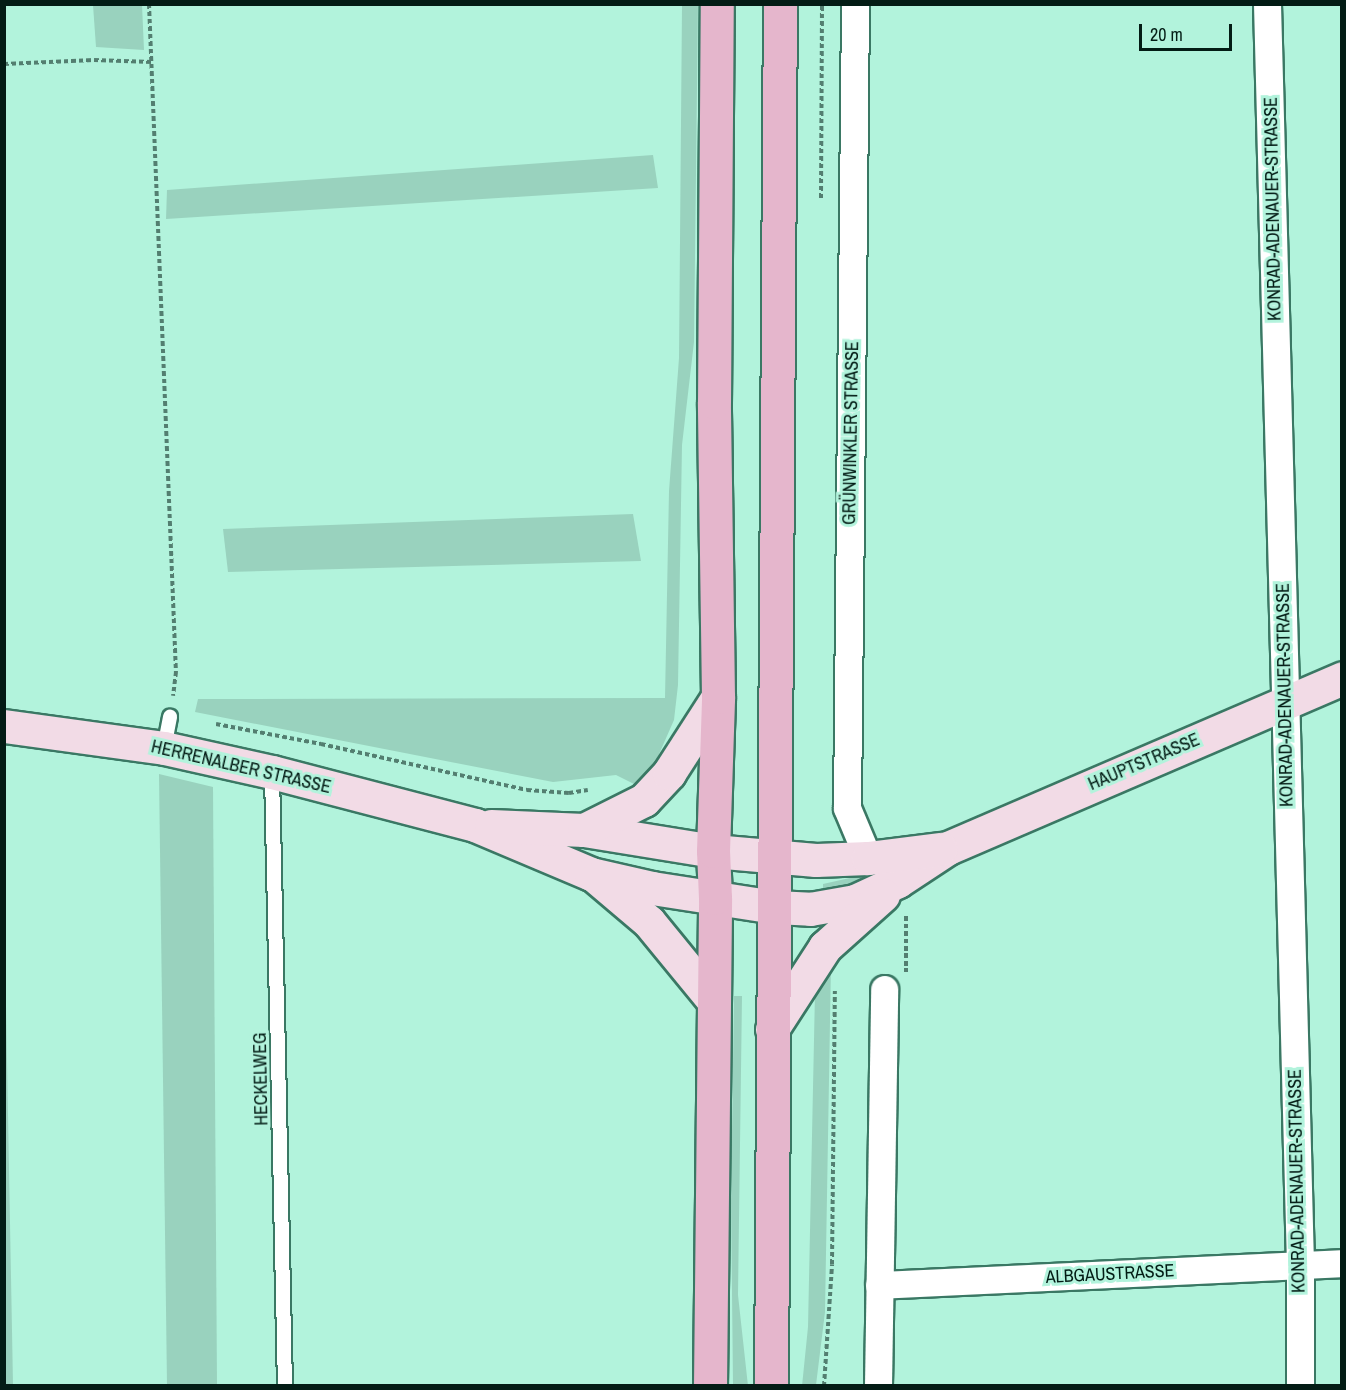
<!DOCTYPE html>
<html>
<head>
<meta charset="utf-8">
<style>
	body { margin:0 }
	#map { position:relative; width:1346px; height:1390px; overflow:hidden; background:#b2f3dc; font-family:"Archivo Narrow",sans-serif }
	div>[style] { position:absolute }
	.green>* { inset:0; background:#99d2be }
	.path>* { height:4px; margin-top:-2px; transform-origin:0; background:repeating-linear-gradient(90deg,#537e70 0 4.5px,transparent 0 7.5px) }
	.roads { filter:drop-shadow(2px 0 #3a7864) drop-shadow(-2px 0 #3a7864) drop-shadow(0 2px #3a7864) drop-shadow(0 -2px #3a7864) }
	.lane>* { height:14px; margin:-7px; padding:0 7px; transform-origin:7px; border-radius:7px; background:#fff }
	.street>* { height:27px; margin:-13.5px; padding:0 13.5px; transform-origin:13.5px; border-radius:13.5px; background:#fff }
	.secondary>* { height:33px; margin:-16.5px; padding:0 16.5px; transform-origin:16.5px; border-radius:16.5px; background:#f2dbe6 }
	.primary>* { height:33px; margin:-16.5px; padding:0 16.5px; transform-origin:16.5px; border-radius:16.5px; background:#e5b6cc }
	span { translate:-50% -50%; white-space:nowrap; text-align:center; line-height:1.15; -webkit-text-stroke:6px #b2f3dc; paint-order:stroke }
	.street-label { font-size:18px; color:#031c15 }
	.frame { position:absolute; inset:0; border:6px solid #031c15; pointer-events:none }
	.scale { position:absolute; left:1139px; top:24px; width:93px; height:27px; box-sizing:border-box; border:3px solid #031c15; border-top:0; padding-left:8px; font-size:18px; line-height:21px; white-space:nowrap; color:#031c15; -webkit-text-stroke:4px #b2f3dc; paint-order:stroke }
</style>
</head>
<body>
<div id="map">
	<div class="green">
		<i style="clip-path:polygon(93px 5px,142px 5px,144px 50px,96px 47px)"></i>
		<i style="clip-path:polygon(682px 5px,698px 5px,694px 342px,682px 445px,678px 685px,674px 720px,656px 761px,636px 785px,616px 775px,553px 782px,195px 712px,198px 699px,665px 698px,669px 491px,679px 358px)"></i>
		<i style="clip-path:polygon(653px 155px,658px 188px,166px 219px,167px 190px)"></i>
		<i style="clip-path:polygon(633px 514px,641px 561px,228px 572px,223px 529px)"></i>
		<i style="clip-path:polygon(159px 774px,213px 787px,217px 1385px,167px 1385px)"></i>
		<i style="clip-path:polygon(872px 873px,873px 880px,823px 898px,823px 884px)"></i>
		<i style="clip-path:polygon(5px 952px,13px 1385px,13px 1386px,4px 1385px)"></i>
		<i style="clip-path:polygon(831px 964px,825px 1312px,816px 1385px,802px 1386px,808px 1327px,815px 992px)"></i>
		<i style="clip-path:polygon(734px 996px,742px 996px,738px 1295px,748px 1386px,733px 1385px,731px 1201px)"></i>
	</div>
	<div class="path">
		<i style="left:149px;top:4px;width:669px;rotate:87.69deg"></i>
		<i style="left:176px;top:672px;width:24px;rotate:97deg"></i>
		<i style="left:4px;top:64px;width:90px;rotate:-2.5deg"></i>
		<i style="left:94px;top:60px;width:58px;rotate:2deg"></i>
		<i style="left:821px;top:198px;width:194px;rotate:-89.7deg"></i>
		<i style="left:216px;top:724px;width:107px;rotate:10.8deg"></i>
		<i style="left:321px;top:744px;width:211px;rotate:12.6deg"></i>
		<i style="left:527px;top:790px;width:42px;rotate:4.1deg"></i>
		<i style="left:569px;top:793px;width:19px;rotate:-9deg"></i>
		<i style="left:906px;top:916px;width:56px;rotate:90deg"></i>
		<i style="left:824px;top:1386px;width:122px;rotate:-86.2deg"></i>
		<i style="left:832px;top:1264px;width:273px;rotate:-89.4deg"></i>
	</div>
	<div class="roads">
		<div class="lane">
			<i style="left:164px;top:748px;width:32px;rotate:-79deg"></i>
			<i style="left:272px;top:772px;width:614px;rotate:88.79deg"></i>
		</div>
		<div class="street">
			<i style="left:855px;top:4px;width:804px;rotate:90.57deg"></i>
			<i style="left:847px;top:808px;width:54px;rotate:67.2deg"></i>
			<i style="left:1267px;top:4px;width:1260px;rotate:88.5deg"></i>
			<i style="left:1300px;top:1264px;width:122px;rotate:90deg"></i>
			<i style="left:879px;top:1285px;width:464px;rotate:-2.7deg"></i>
			<i style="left:878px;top:1386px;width:397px;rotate:-89.1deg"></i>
		</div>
		<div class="secondary">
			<i style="left:4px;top:726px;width:162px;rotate:7.8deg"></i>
			<i style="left:164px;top:748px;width:111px;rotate:12.5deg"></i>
			<i style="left:272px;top:772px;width:210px;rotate:14.6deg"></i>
			<i style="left:475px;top:825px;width:126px;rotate:22.9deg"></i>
			<i style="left:591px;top:874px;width:63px;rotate:12.9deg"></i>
			<i style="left:652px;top:888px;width:124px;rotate:8.8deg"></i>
			<i style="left:775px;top:907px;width:35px;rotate:3deg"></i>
			<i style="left:810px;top:909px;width:46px;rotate:-10.1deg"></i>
			<i style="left:855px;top:901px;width:47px;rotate:-24.9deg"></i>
			<i style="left:898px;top:881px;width:60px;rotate:-33.4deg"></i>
			<i style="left:948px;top:848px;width:429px;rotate:-23.3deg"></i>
			<i style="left:491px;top:826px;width:93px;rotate:2.5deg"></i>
			<i style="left:584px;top:830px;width:131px;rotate:9.2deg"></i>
			<i style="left:713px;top:851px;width:103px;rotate:5deg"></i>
			<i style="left:816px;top:860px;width:52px;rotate:-2.2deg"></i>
			<i style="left:868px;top:858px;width:73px;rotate:-7.1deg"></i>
			<i style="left:584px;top:830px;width:67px;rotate:-26.6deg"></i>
			<i style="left:644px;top:800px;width:37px;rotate:-47deg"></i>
			<i style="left:669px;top:773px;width:90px;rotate:-57.2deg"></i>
			<i style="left:597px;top:878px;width:68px;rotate:40.2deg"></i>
			<i style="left:649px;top:922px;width:99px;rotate:50.7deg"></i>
			<i style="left:772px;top:1029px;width:98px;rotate:-57.1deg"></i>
			<i style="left:825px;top:947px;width:78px;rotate:-41.9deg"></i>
		</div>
		<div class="primary">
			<i style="left:710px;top:1386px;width:488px;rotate:-89.4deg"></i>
			<i style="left:715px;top:898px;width:47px;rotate:-92.4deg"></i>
			<i style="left:713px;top:851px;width:154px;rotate:-88.1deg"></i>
			<i style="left:718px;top:697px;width:295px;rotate:-90.8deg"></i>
			<i style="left:714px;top:402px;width:398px;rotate:-89.6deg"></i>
			<i style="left:771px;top:1386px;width:1382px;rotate:-89.63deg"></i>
		</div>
	</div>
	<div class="street-label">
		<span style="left:1273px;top:209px;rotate:-91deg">KONRAD-ADENAUER-STRASSE</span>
		<span style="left:851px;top:433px;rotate:-89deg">GRÜNWINKLER STRASSE</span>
		<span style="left:1285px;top:695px;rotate:-91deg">KONRAD-ADENAUER-STRASSE</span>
		<span style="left:1144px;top:762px;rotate:-23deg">HAUPTSTRASSE</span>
		<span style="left:241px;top:767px;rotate:13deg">HERRENALBER STRASSE</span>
		<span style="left:261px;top:1079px;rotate:-91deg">HECKELWEG</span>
		<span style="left:1297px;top:1181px;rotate:-91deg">KONRAD-ADENAUER-STRASSE</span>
		<span style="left:1110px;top:1274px;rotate:-3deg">ALBGAUSTRASSE</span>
	</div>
	<div class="frame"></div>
	<div class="scale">20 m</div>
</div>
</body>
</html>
